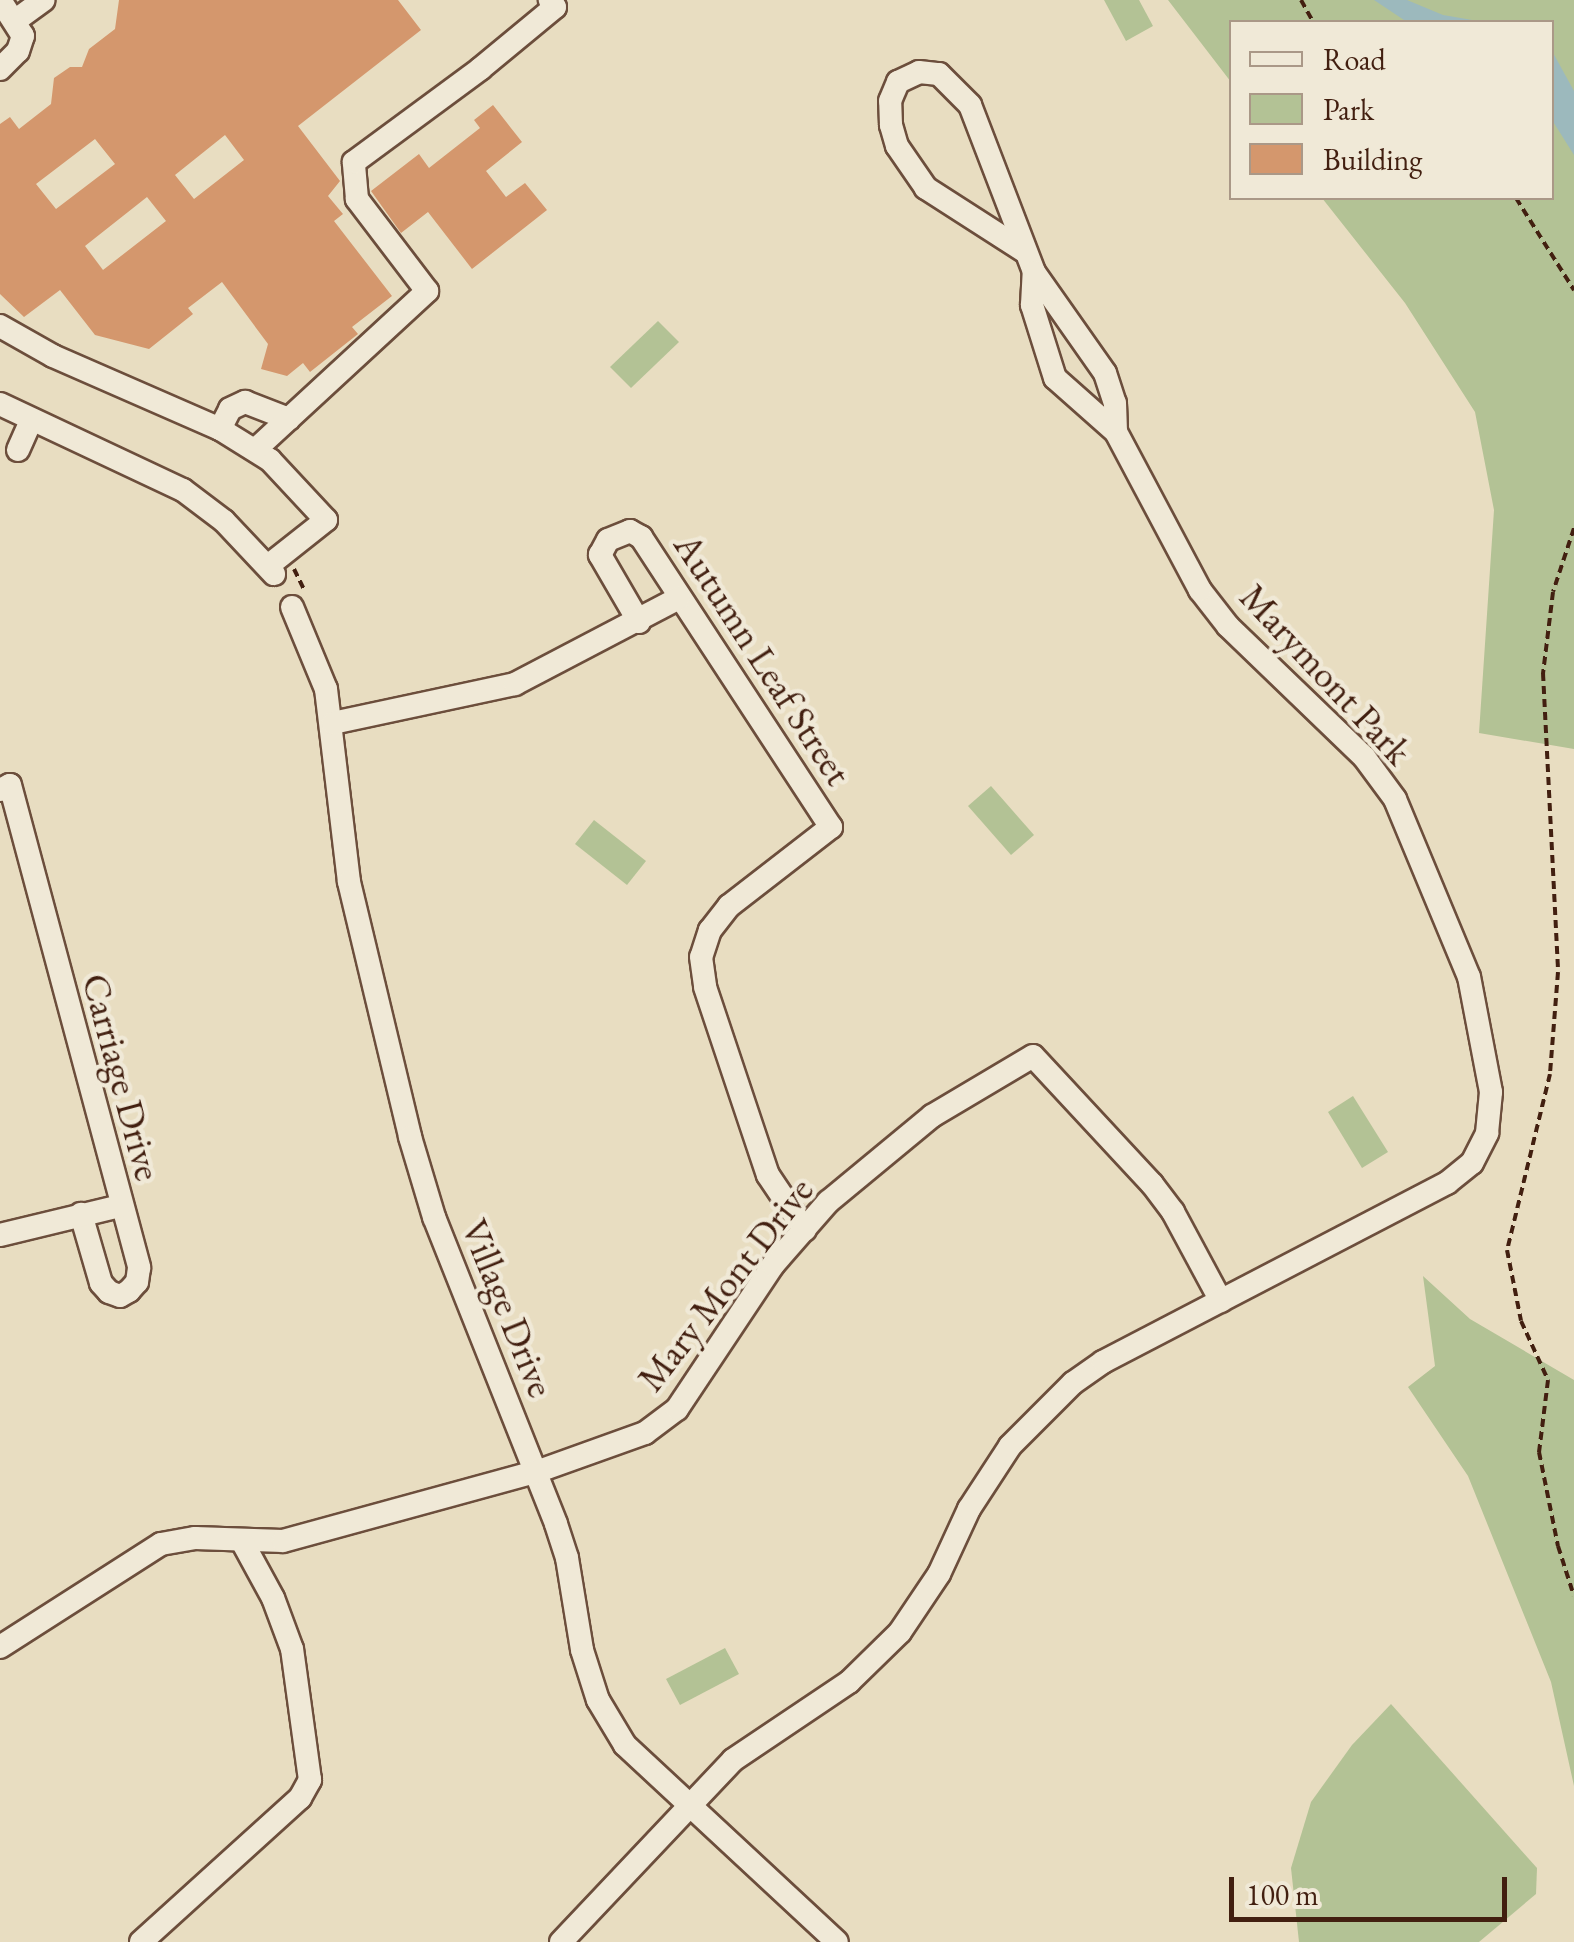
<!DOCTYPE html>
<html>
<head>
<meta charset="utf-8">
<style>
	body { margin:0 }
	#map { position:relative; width:1574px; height:1942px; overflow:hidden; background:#e8ddc1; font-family:"EB Garamond",serif }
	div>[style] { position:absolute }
	.green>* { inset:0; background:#b3c295 }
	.water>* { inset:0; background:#9cb9bd }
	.building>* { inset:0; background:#d4976d }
	.path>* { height:4px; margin-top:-2px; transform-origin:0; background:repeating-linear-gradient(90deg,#421f10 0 8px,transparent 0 13px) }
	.roads { filter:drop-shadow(2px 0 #6c4e3c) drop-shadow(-2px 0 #6c4e3c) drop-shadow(0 2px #6c4e3c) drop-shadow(0 -2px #6c4e3c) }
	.minor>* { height:22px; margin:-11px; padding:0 11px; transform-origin:11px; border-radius:11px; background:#f0e9d7 }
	span { translate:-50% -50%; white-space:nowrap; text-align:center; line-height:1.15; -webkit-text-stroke:9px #f0e9d7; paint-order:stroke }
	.street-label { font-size:38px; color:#421f10 }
	.legend { position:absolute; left:1229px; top:20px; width:325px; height:180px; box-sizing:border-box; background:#f0e9d7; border:2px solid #aa9887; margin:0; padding:12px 18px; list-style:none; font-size:30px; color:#421f10 }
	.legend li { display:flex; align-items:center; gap:20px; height:50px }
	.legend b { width:50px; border:2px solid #aa9887 }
	.scale { position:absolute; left:1229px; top:1877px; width:278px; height:45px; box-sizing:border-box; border:5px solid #421f10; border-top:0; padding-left:12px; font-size:30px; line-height:35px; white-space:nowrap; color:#421f10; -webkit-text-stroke:8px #f0e9d7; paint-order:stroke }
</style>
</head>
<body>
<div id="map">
	<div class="green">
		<i style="clip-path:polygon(1104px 0,1139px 0,1153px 26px,1126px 41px)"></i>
		<i style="clip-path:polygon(1168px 0,1574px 0,1574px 749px,1479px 733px,1494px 510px,1475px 412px,1405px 303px,1322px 198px,1552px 198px,1552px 22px,1232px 22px,1231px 82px)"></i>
		<i style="clip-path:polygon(658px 321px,679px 342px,631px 388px,610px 367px)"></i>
		<i style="clip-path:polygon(991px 786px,1034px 835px,1011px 855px,968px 806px)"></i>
		<i style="clip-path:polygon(594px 820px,646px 861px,627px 885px,575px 844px)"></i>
		<i style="clip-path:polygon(1353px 1096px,1388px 1152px,1362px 1168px,1328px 1112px)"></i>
		<i style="clip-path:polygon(1423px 1276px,1470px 1319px,1574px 1380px,1574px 1786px,1551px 1682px,1468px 1476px,1408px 1387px,1435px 1366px)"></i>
		<i style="clip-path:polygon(725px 1648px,739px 1674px,680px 1705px,666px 1679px)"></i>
		<i style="clip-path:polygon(1391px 1704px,1537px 1868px,1536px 1894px,1479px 1942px,1299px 1942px,1291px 1868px,1311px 1802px,1352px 1745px)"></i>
	</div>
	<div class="water">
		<i style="clip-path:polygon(1374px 0,1407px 0,1443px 15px,1484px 22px,1407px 22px)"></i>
		<i style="clip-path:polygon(1552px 51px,1574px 91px,1574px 155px,1552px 120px)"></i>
	</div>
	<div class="building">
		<i style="clip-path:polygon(evenodd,119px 0,398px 0,421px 30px,298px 126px,340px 181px,328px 196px,343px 214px,334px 221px,392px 296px,352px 327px,358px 334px,310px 372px,303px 363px,287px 376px,261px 369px,268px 344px,222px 282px,188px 308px,193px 314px,149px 349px,95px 335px,60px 290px,24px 317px,0 294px,0 124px,10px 117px,19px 129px,51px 104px,54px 78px,70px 67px,82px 67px,89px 49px,115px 29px,119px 0,225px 135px,244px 160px,194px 199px,175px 175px,225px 135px,119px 0,95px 139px,115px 164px,56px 209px,36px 184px,95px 139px,119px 0,147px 197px,166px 221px,103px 270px,85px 246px,147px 197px)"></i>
		<i style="clip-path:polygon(493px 105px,522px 142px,486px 171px,506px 197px,525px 183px,547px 210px,472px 269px,428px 212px,401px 233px,371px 191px,419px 154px,429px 168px,480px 128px,474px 120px)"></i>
	</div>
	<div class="path">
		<i style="left:1301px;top:0;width:25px;rotate:61deg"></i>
		<i style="left:1516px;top:198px;width:109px;rotate:57.8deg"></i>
		<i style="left:1574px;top:528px;width:67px;rotate:108.2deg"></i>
		<i style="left:1553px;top:592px;width:82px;rotate:97deg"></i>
		<i style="left:1543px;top:673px;width:299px;rotate:87.1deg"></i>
		<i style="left:1558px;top:972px;width:102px;rotate:94.5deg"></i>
		<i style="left:1550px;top:1074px;width:181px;rotate:103.7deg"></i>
		<i style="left:1507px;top:1250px;width:72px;rotate:78.8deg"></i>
		<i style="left:1521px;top:1321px;width:65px;rotate:65.4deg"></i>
		<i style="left:1548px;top:1380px;width:73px;rotate:97.1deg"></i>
		<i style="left:1539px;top:1452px;width:96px;rotate:78.6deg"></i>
		<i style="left:1558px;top:1546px;width:52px;rotate:72.3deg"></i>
		<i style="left:294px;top:569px;width:25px;rotate:64deg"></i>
	</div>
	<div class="roads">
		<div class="minor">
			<i style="left:16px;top:20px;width:34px;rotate:-36deg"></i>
			<i style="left:0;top:69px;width:25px;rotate:-45deg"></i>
			<i style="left:18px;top:51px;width:16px;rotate:-72deg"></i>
			<i style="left:23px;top:36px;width:43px;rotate:-122.6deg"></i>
			<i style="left:1024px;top:251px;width:117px;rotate:-147.3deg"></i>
			<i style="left:926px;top:188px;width:51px;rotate:-124.6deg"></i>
			<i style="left:897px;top:146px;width:22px;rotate:-106deg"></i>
			<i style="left:891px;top:125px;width:24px;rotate:-92deg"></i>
			<i style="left:890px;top:101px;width:21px;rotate:-67deg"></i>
			<i style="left:898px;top:82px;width:23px;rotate:-25deg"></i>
			<i style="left:919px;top:72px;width:20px;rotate:6deg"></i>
			<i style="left:939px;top:74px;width:44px;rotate:45deg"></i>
			<i style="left:970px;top:105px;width:179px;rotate:69deg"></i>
			<i style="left:0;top:326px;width:61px;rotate:29.5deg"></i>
			<i style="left:53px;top:356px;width:182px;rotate:23.6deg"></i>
			<i style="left:220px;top:429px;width:59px;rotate:31.8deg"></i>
			<i style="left:270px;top:460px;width:82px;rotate:47deg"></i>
			<i style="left:326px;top:520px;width:74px;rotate:141.6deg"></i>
			<i style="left:0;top:404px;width:202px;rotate:25.2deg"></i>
			<i style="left:183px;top:490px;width:51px;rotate:37.1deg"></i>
			<i style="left:224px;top:521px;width:73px;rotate:46.7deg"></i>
			<i style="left:220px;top:429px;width:22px;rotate:-63deg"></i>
			<i style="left:230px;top:409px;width:17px;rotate:-25deg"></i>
			<i style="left:245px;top:402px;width:47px;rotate:21.1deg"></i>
			<i style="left:256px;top:449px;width:233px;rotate:-42.7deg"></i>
			<i style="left:427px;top:291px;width:116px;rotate:-127.3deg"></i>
			<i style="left:357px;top:199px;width:37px;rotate:-95deg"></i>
			<i style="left:354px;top:162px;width:157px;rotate:-36.4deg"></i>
			<i style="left:480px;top:69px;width:97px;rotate:-39.6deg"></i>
			<i style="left:555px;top:7px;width:9px;rotate:-126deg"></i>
			<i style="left:18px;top:450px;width:32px;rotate:-66deg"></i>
			<i style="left:292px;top:607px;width:89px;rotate:67.5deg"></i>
			<i style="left:326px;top:689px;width:194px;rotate:83.2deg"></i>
			<i style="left:349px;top:882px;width:262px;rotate:76.5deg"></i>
			<i style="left:410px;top:1137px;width:84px;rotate:73.3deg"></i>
			<i style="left:434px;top:1217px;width:330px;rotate:68.3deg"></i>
			<i style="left:556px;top:1524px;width:36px;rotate:72deg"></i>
			<i style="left:567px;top:1558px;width:93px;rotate:80.7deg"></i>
			<i style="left:582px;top:1650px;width:52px;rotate:72.3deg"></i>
			<i style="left:598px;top:1700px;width:52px;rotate:59deg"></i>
			<i style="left:625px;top:1745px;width:289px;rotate:42.9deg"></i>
			<i style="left:639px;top:622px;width:78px;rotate:-120.2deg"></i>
			<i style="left:600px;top:555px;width:17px;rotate:-62deg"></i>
			<i style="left:608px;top:540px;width:24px;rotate:-22deg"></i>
			<i style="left:630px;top:531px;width:13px;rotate:29deg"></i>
			<i style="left:641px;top:537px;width:347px;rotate:56.8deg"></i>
			<i style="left:831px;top:827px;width:129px;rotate:142.2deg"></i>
			<i style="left:729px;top:906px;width:31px;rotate:128deg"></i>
			<i style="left:710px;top:930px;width:28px;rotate:108deg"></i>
			<i style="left:701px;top:957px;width:30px;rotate:82deg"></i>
			<i style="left:705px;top:987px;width:198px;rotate:71.5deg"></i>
			<i style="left:768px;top:1175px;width:66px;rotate:56.1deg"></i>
			<i style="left:333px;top:723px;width:186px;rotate:-12.1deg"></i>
			<i style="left:515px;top:684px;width:185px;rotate:-27.7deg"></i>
			<i style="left:0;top:790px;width:11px;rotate:-27deg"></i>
			<i style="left:10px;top:785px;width:500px;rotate:75deg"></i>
			<i style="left:139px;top:1268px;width:14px;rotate:98deg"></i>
			<i style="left:137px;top:1282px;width:12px;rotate:132deg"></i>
			<i style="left:129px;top:1291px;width:10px;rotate:151deg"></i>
			<i style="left:120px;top:1296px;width:12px;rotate:-160deg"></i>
			<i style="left:109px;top:1292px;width:12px;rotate:-132deg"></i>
			<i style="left:101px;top:1283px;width:72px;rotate:-106.2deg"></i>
			<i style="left:0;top:1235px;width:123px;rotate:-13.6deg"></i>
			<i style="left:0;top:1647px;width:191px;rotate:-32.6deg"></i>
			<i style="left:161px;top:1544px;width:35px;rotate:-10deg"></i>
			<i style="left:195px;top:1538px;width:88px;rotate:2deg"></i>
			<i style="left:283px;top:1541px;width:262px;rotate:-15.3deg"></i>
			<i style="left:536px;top:1472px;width:116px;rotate:-19.7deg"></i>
			<i style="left:645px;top:1433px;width:40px;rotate:-37deg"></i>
			<i style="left:677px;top:1409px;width:173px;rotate:-56.3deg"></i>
			<i style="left:773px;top:1265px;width:84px;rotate:-48.9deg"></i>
			<i style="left:828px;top:1202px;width:135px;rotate:-39.6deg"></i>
			<i style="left:932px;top:1116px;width:117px;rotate:-30.7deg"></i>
			<i style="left:1033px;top:1056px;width:175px;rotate:47.1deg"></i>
			<i style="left:1152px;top:1184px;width:35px;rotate:53deg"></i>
			<i style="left:1173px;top:1212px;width:101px;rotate:61.7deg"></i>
			<i style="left:141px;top:1942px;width:215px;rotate:-42.2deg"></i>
			<i style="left:300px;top:1798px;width:21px;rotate:-61deg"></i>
			<i style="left:310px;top:1780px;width:132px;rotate:-97.8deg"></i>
			<i style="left:292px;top:1649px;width:54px;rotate:-110.4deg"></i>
			<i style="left:273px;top:1598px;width:63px;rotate:-118.6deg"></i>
			<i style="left:561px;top:1942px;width:250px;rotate:-46.6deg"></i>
			<i style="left:733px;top:1760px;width:140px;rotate:-33.9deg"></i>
			<i style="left:849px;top:1682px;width:71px;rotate:-44.4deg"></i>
			<i style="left:900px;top:1632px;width:70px;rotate:-56.1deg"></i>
			<i style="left:939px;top:1574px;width:72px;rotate:-65.2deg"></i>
			<i style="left:969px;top:1509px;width:75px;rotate:-56.9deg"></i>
			<i style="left:1010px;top:1446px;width:89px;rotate:-45deg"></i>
			<i style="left:1073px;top:1383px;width:37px;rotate:-35deg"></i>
			<i style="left:1103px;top:1362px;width:388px;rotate:-27.5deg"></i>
			<i style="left:1447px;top:1183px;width:32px;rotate:-39deg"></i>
			<i style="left:1472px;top:1163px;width:34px;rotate:-63deg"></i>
			<i style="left:1487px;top:1133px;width:41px;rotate:-84.4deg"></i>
			<i style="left:1491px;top:1092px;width:117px;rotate:-100.8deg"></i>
			<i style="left:1469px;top:977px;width:193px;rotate:-112.6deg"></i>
			<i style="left:1395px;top:799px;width:52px;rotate:-126.4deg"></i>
			<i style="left:1364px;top:757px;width:189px;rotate:-136.1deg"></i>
			<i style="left:1228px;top:626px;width:46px;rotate:-127.9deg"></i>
			<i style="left:1200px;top:590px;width:179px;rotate:-118deg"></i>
			<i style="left:1116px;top:432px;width:81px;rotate:-138.5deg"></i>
			<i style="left:1055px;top:378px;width:77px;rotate:-107.5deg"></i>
			<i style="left:1032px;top:305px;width:33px;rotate:-87deg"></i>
			<i style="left:1034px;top:272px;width:123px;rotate:54.9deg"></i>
			<i style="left:1105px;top:373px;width:32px;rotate:72deg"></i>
			<i style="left:1115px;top:403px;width:29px;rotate:88deg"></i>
		</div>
	</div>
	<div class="street-label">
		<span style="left:763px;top:659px;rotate:57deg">Autumn Leaf Street</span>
		<span style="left:1326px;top:674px;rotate:47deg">Marymont Park</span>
		<span style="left:122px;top:1077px;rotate:75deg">Carriage Drive</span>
		<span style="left:725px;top:1284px;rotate:-52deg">Mary Mont Drive</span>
		<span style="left:508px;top:1308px;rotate:68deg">Village Drive</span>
	</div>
	<ul class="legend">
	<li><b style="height:12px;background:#f0e9d7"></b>Road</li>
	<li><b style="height:28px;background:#b3c295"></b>Park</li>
	<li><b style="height:28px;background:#d4976d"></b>Building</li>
	</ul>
	<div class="scale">100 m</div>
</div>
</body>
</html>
